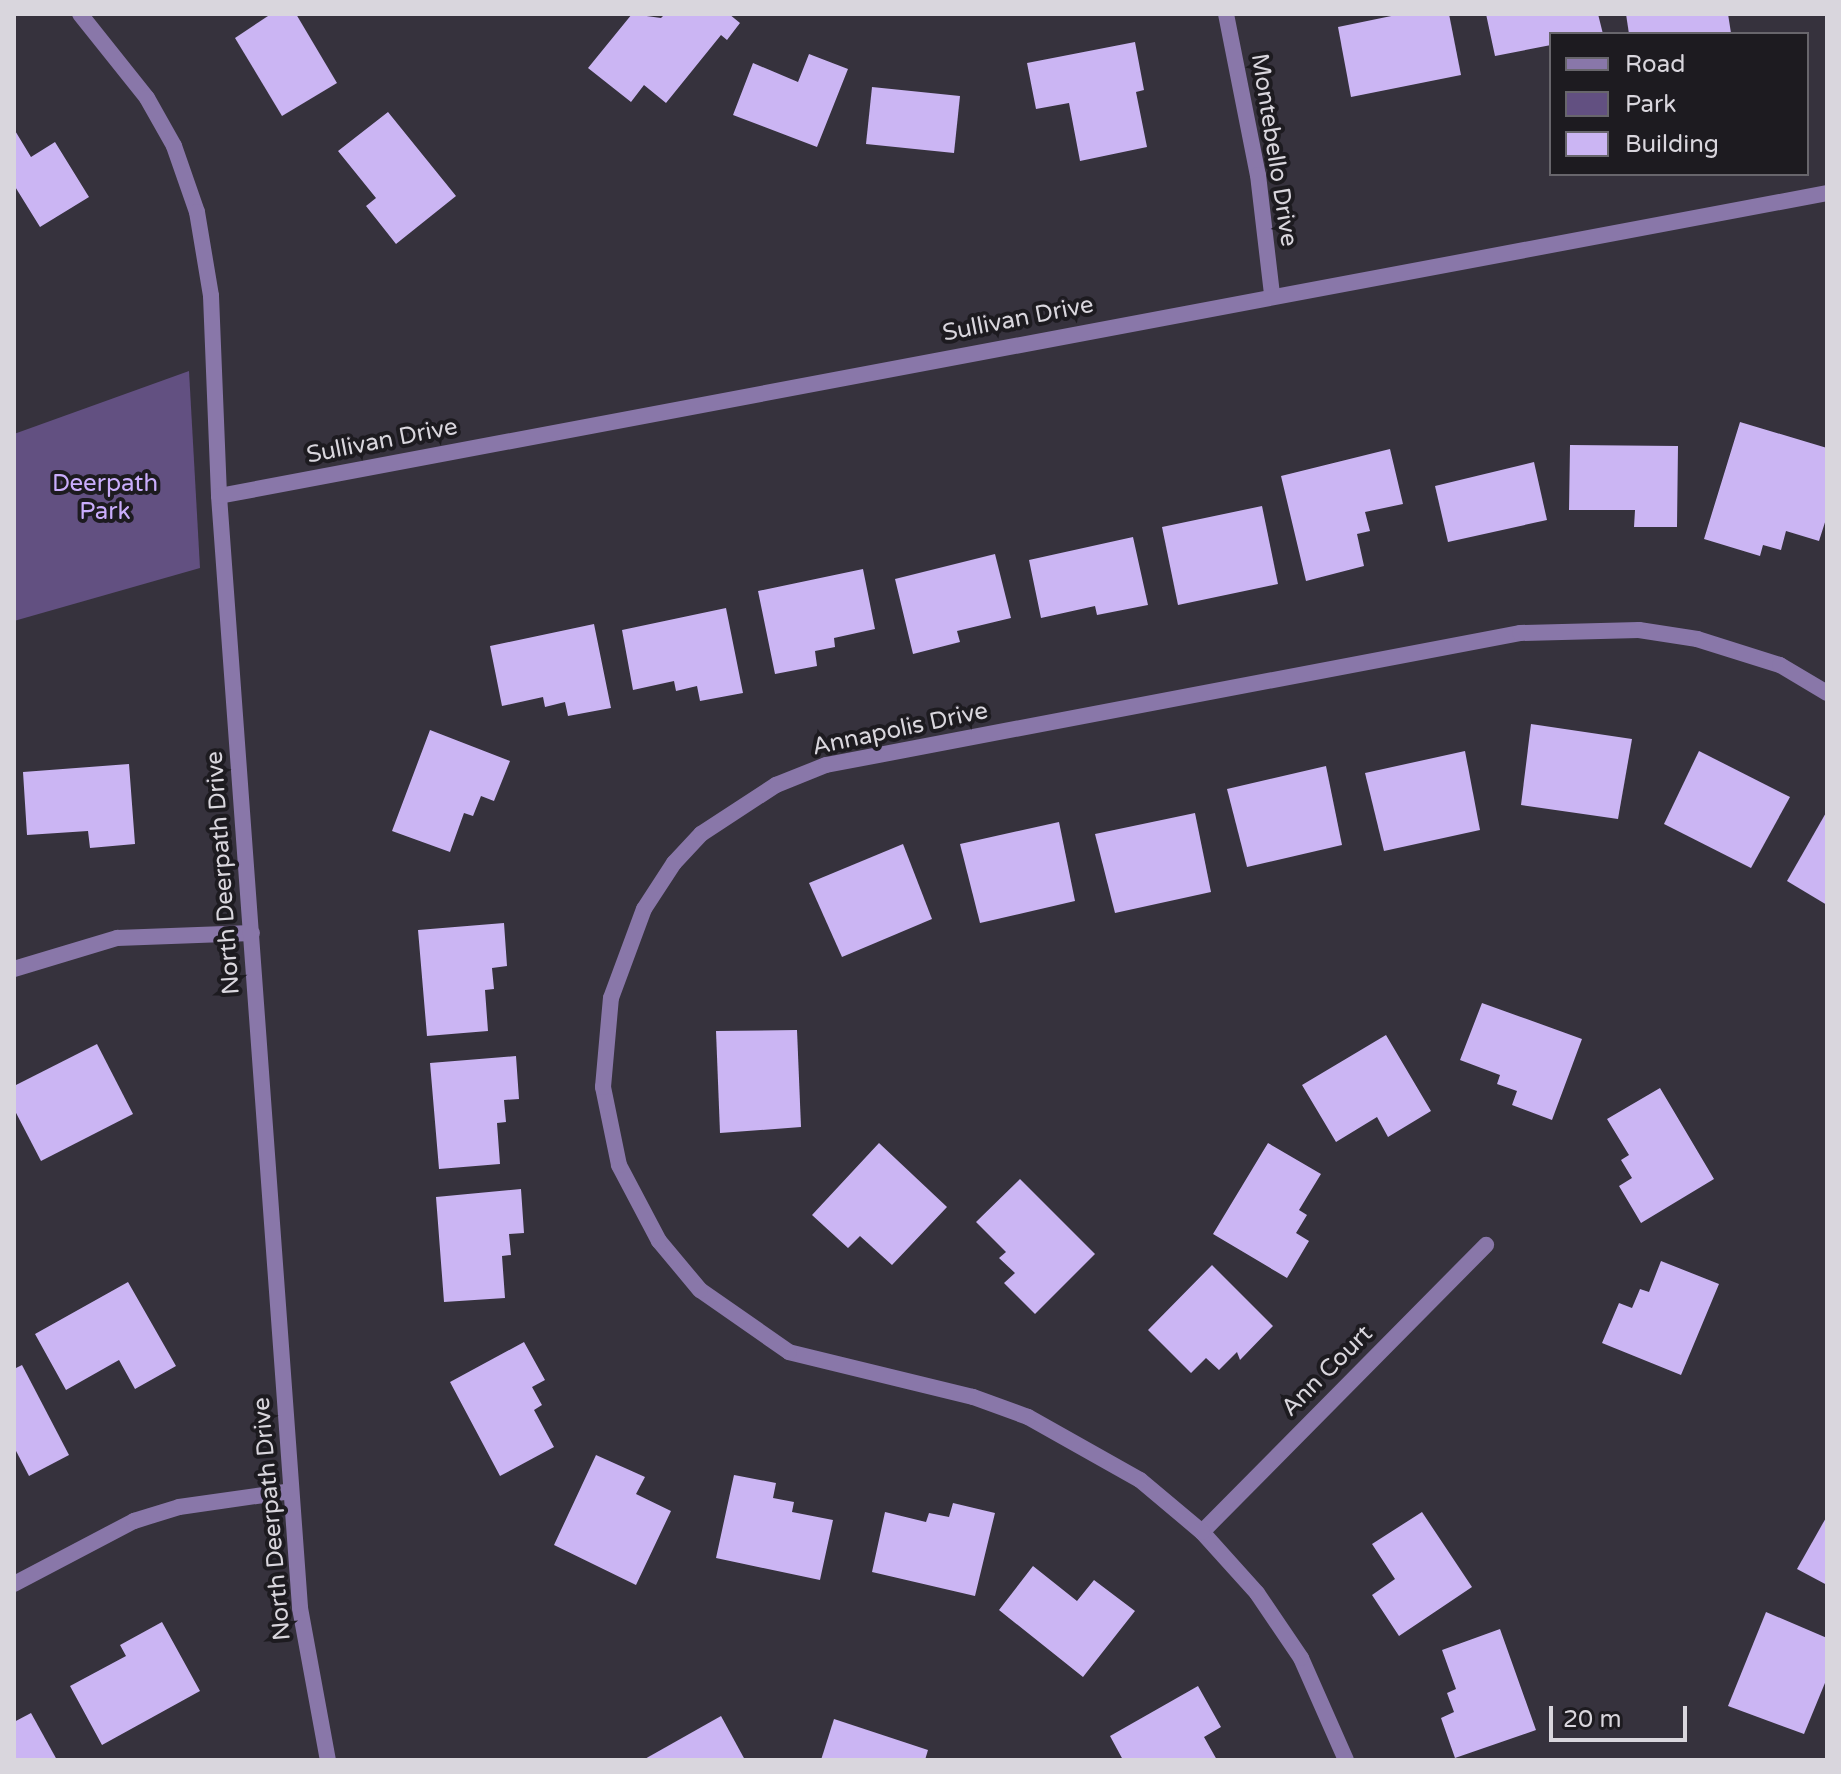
<!DOCTYPE html>
<html>
<head>
<meta charset="utf-8">
<style>
	body { margin:0 }
	#map { position:relative; width:1841px; height:1774px; overflow:hidden; background:#36323d; font-family:"Varela Round",sans-serif }
	div>[style] { position:absolute }
	.green>* { inset:0; background:#625081 }
	.building>* { inset:0; background:#cbb5f3 }
	.minor>* { height:16px; margin:-8px; padding:0 8px; transform-origin:8px; border-radius:8px; background:#8977a9 }
	.tertiary>* { height:16px; margin:-8px; padding:0 8px; transform-origin:8px; border-radius:8px; background:#8977a9 }
	span { translate:-50% -50%; white-space:nowrap; text-align:center; line-height:1.15; -webkit-text-stroke:8px #1d1b20; paint-order:stroke }
	.street-label { font-size:24px; color:#d9d6dd }
	.park-label { font-size:24px; color:#caadfc }
	.frame { position:absolute; inset:0; border:16px solid #d9d6dd; pointer-events:none }
	.legend { position:absolute; left:1549px; top:32px; width:260px; height:144px; box-sizing:border-box; background:#1d1b20; border:2px solid #68666c; margin:0; padding:10px 14px; list-style:none; font-size:24px; color:#d9d6dd }
	.legend li { display:flex; align-items:center; gap:16px; height:40px }
	.legend b { width:40px; border:2px solid #68666c }
	.scale { position:absolute; left:1549px; top:1706px; width:138px; height:36px; box-sizing:border-box; border:4px solid #d9d6dd; border-top:0; padding-left:10px; font-size:24px; line-height:28px; white-space:nowrap; color:#d9d6dd; -webkit-text-stroke:6px #1d1b20; paint-order:stroke }
</style>
</head>
<body>
<div id="map">
	<div class="green">
		<i style="clip-path:polygon(189px 371px,200px 568px,14px 621px,14px 434px)"></i>
	</div>
	<div class="building">
		<i style="clip-path:polygon(271px 14px,296px 14px,337px 83px,282px 116px,235px 38px)"></i>
		<i style="clip-path:polygon(632px 14px,661px 18px,665px 14px,729px 14px,740px 23px,727px 40px,721px 35px,666px 103px,644px 85px,631px 102px,588px 68px)"></i>
		<i style="clip-path:polygon(1401px 14px,1449px 14px,1461px 75px,1351px 97px,1338px 27px)"></i>
		<i style="clip-path:polygon(1486px 14px,1598px 14px,1603px 34px,1551px 34px,1551px 45px,1495px 56px)"></i>
		<i style="clip-path:polygon(1626px 14px,1728px 14px,1731px 33px,1629px 34px)"></i>
		<i style="clip-path:polygon(1135px 42px,1144px 90px,1136px 92px,1147px 147px,1080px 161px,1069px 103px,1036px 109px,1027px 63px)"></i>
		<i style="clip-path:polygon(809px 54px,848px 69px,817px 147px,733px 115px,753px 63px,798px 82px)"></i>
		<i style="clip-path:polygon(872px 87px,960px 96px,954px 153px,866px 144px)"></i>
		<i style="clip-path:polygon(388px 112px,456px 196px,396px 244px,366px 206px,376px 198px,338px 151px)"></i>
		<i style="clip-path:polygon(14px 129px,31px 157px,55px 142px,89px 197px,40px 227px,14px 185px)"></i>
		<i style="clip-path:polygon(1740px 422px,1827px 448px,1827px 516px,1819px 541px,1786px 531px,1781px 550px,1763px 545px,1760px 556px,1704px 539px)"></i>
		<i style="clip-path:polygon(1570px 445px,1678px 446px,1677px 527px,1634px 527px,1635px 510px,1569px 510px)"></i>
		<i style="clip-path:polygon(1390px 449px,1403px 504px,1365px 512px,1370px 531px,1357px 534px,1364px 566px,1306px 581px,1281px 476px)"></i>
		<i style="clip-path:polygon(1534px 462px,1547px 520px,1448px 542px,1435px 486px)"></i>
		<i style="clip-path:polygon(1262px 506px,1278px 584px,1178px 605px,1162px 527px)"></i>
		<i style="clip-path:polygon(1133px 537px,1148px 605px,1097px 615px,1095px 606px,1041px 618px,1029px 560px)"></i>
		<i style="clip-path:polygon(995px 554px,1011px 618px,957px 631px,960px 642px,913px 654px,895px 579px)"></i>
		<i style="clip-path:polygon(863px 569px,875px 629px,834px 638px,835px 647px,815px 651px,817px 666px,775px 674px,758px 591px)"></i>
		<i style="clip-path:polygon(726px 608px,743px 693px,700px 701px,697px 686px,676px 691px,674px 681px,633px 690px,622px 630px)"></i>
		<i style="clip-path:polygon(594px 624px,611px 708px,568px 716px,565px 702px,545px 707px,543px 697px,502px 706px,490px 646px)"></i>
		<i style="clip-path:polygon(1531px 724px,1632px 739px,1618px 819px,1521px 805px)"></i>
		<i style="clip-path:polygon(430px 730px,510px 761px,494px 801px,481px 796px,473px 816px,464px 813px,450px 852px,392px 831px)"></i>
		<i style="clip-path:polygon(1465px 751px,1480px 830px,1384px 851px,1365px 773px)"></i>
		<i style="clip-path:polygon(1699px 751px,1790px 797px,1751px 868px,1664px 824px)"></i>
		<i style="clip-path:polygon(129px 764px,135px 844px,90px 848px,88px 831px,27px 835px,23px 772px)"></i>
		<i style="clip-path:polygon(1326px 766px,1342px 845px,1247px 867px,1227px 789px)"></i>
		<i style="clip-path:polygon(1827px 811px,1827px 905px,1787px 881px)"></i>
		<i style="clip-path:polygon(1195px 813px,1211px 892px,1115px 913px,1095px 834px)"></i>
		<i style="clip-path:polygon(1059px 822px,1075px 901px,980px 923px,960px 844px)"></i>
		<i style="clip-path:polygon(903px 844px,932px 919px,842px 957px,809px 883px)"></i>
		<i style="clip-path:polygon(504px 923px,507px 966px,492px 968px,494px 989px,485px 990px,488px 1031px,427px 1036px,418px 930px)"></i>
		<i style="clip-path:polygon(1482px 1003px,1582px 1039px,1552px 1120px,1512px 1105px,1517px 1091px,1497px 1084px,1500px 1075px,1460px 1060px)"></i>
		<i style="clip-path:polygon(797px 1030px,801px 1127px,720px 1133px,716px 1031px)"></i>
		<i style="clip-path:polygon(1386px 1035px,1431px 1111px,1388px 1137px,1377px 1117px,1336px 1142px,1302px 1085px)"></i>
		<i style="clip-path:polygon(97px 1044px,133px 1114px,41px 1161px,14px 1109px,14px 1086px)"></i>
		<i style="clip-path:polygon(516px 1056px,519px 1099px,504px 1100px,506px 1122px,497px 1123px,500px 1164px,439px 1169px,430px 1063px)"></i>
		<i style="clip-path:polygon(1660px 1088px,1714px 1179px,1641px 1223px,1619px 1186px,1632px 1178px,1621px 1160px,1629px 1155px,1607px 1119px)"></i>
		<i style="clip-path:polygon(879px 1143px,947px 1207px,892px 1265px,860px 1236px,848px 1248px,812px 1215px)"></i>
		<i style="clip-path:polygon(1268px 1143px,1321px 1174px,1299px 1210px,1307px 1215px,1296px 1233px,1309px 1241px,1287px 1278px,1213px 1234px)"></i>
		<i style="clip-path:polygon(1020px 1179px,1095px 1254px,1035px 1314px,1004px 1283px,1015px 1273px,999px 1258px,1006px 1252px,976px 1222px)"></i>
		<i style="clip-path:polygon(521px 1189px,524px 1233px,509px 1234px,511px 1255px,502px 1256px,505px 1298px,444px 1302px,436px 1197px)"></i>
		<i style="clip-path:polygon(1661px 1261px,1719px 1284px,1681px 1375px,1602px 1343px,1619px 1303px,1632px 1308px,1640px 1289px,1649px 1292px)"></i>
		<i style="clip-path:polygon(1212px 1265px,1273px 1326px,1240px 1360px,1237px 1352px,1219px 1370px,1206px 1358px,1191px 1373px,1148px 1330px)"></i>
		<i style="clip-path:polygon(128px 1282px,176px 1366px,135px 1389px,119px 1360px,66px 1390px,35px 1334px)"></i>
		<i style="clip-path:polygon(524px 1342px,545px 1380px,532px 1387px,542px 1405px,534px 1410px,554px 1447px,500px 1476px,450px 1382px)"></i>
		<i style="clip-path:polygon(22px 1365px,69px 1455px,29px 1476px,14px 1447px,14px 1369px)"></i>
		<i style="clip-path:polygon(596px 1455px,645px 1477px,636px 1494px,671px 1511px,636px 1585px,554px 1545px)"></i>
		<i style="clip-path:polygon(734px 1475px,776px 1483px,773px 1498px,794px 1502px,792px 1512px,833px 1520px,820px 1580px,716px 1558px)"></i>
		<i style="clip-path:polygon(953px 1503px,995px 1513px,975px 1596px,872px 1572px,885px 1512px,926px 1522px,929px 1513px,949px 1517px)"></i>
		<i style="clip-path:polygon(1422px 1512px,1472px 1587px,1399px 1636px,1372px 1595px,1395px 1579px,1372px 1544px)"></i>
		<i style="clip-path:polygon(1827px 1516px,1827px 1585px,1797px 1569px)"></i>
		<i style="clip-path:polygon(1033px 1566px,1077px 1601px,1094px 1580px,1135px 1611px,1083px 1677px,999px 1610px)"></i>
		<i style="clip-path:polygon(1766px 1612px,1827px 1638px,1827px 1678px,1804px 1734px,1728px 1706px)"></i>
		<i style="clip-path:polygon(162px 1622px,200px 1691px,102px 1745px,70px 1686px,126px 1656px,120px 1645px)"></i>
		<i style="clip-path:polygon(1500px 1629px,1536px 1730px,1455px 1758px,1441px 1718px,1454px 1712px,1447px 1693px,1456px 1689px,1442px 1650px)"></i>
		<i style="clip-path:polygon(1198px 1686px,1221px 1727px,1204px 1737px,1217px 1760px,1123px 1760px,1110px 1736px)"></i>
		<i style="clip-path:polygon(31px 1713px,57px 1760px,14px 1760px,14px 1722px)"></i>
		<i style="clip-path:polygon(721px 1716px,745px 1760px,643px 1760px)"></i>
		<i style="clip-path:polygon(834px 1719px,928px 1750px,925px 1760px,821px 1760px)"></i>
	</div>
	<div class="minor">
		<i style="left:1226px;top:14px;width:164px;rotate:78.8deg"></i>
		<i style="left:1258px;top:175px;width:121px;rotate:83.3deg"></i>
		<i style="left:14px;top:969px;width:108px;rotate:-16.8deg"></i>
		<i style="left:117px;top:938px;width:135px;rotate:-2.1deg"></i>
		<i style="left:1202px;top:1532px;width:404px;rotate:-45.3deg"></i>
		<i style="left:14px;top:1584px;width:136px;rotate:-27.7deg"></i>
		<i style="left:134px;top:1521px;width:47px;rotate:-17.3deg"></i>
		<i style="left:179px;top:1507px;width:113px;rotate:-8.1deg"></i>
		<i style="left:1346px;top:1760px;width:111px;rotate:-113.8deg"></i>
		<i style="left:1301px;top:1658px;width:78px;rotate:-124.1deg"></i>
		<i style="left:1257px;top:1593px;width:82px;rotate:-132deg"></i>
		<i style="left:1202px;top:1532px;width:81px;rotate:-140deg"></i>
		<i style="left:1140px;top:1480px;width:129px;rotate:-150.6deg"></i>
		<i style="left:1028px;top:1417px;width:59px;rotate:-160deg"></i>
		<i style="left:973px;top:1397px;width:189px;rotate:-166.3deg"></i>
		<i style="left:789px;top:1352px;width:108px;rotate:-145.1deg"></i>
		<i style="left:700px;top:1290px;width:64px;rotate:-129.9deg"></i>
		<i style="left:659px;top:1241px;width:86px;rotate:-117.8deg"></i>
		<i style="left:619px;top:1165px;width:80px;rotate:-101.6deg"></i>
		<i style="left:603px;top:1087px;width:89px;rotate:-84.9deg"></i>
		<i style="left:611px;top:998px;width:95px;rotate:-69.7deg"></i>
		<i style="left:644px;top:909px;width:55px;rotate:-56.9deg"></i>
		<i style="left:674px;top:863px;width:40px;rotate:-47deg"></i>
		<i style="left:701px;top:834px;width:90px;rotate:-33.2deg"></i>
		<i style="left:776px;top:785px;width:54px;rotate:-21.8deg"></i>
		<i style="left:826px;top:765px;width:706px;rotate:-10.77deg"></i>
		<i style="left:1520px;top:633px;width:119px;rotate:-1.4deg"></i>
		<i style="left:1639px;top:630px;width:59px;rotate:8.8deg"></i>
		<i style="left:1697px;top:639px;width:87px;rotate:17.4deg"></i>
		<i style="left:1780px;top:665px;width:55px;rotate:30.8deg"></i>
	</div>
	<div class="tertiary">
		<i style="left:80px;top:14px;width:107px;rotate:51.4deg"></i>
		<i style="left:147px;top:98px;width:55px;rotate:60.6deg"></i>
		<i style="left:174px;top:146px;width:70px;rotate:70.8deg"></i>
		<i style="left:197px;top:212px;width:85px;rotate:80.5deg"></i>
		<i style="left:211px;top:296px;width:200px;rotate:87.7deg"></i>
		<i style="left:219px;top:496px;width:1115px;rotate:85.83deg"></i>
		<i style="left:300px;top:1608px;width:155px;rotate:79.6deg"></i>
		<i style="left:219px;top:496px;width:1636px;rotate:-10.67deg"></i>
	</div>
	<div class="street-label">
		<span style="left:1274px;top:150px;rotate:81deg">Montebello Drive</span>
		<span style="left:1018px;top:319px;rotate:-11deg">Sullivan Drive</span>
		<span style="left:382px;top:441px;rotate:-11deg">Sullivan Drive</span>
		<span style="left:900px;top:729px;rotate:-12deg">Annapolis Drive</span>
		<span style="left:223px;top:873px;rotate:-94deg">North Deerpath Drive</span>
		<span style="left:1327px;top:1371px;rotate:-45deg">Ann Court</span>
		<span style="left:272px;top:1519px;rotate:-95deg">North Deerpath Drive</span>
	</div>
	<div class="park-label">
		<span style="left:105px;top:498px">Deerpath<br>Park</span>
	</div>
	<div class="frame"></div>
	<ul class="legend">
	<li><b style="height:10px;background:#8977a9"></b>Road</li>
	<li><b style="height:22px;background:#625081"></b>Park</li>
	<li><b style="height:22px;background:#cbb5f3"></b>Building</li>
	</ul>
	<div class="scale">20 m</div>
</div>
</body>
</html>
